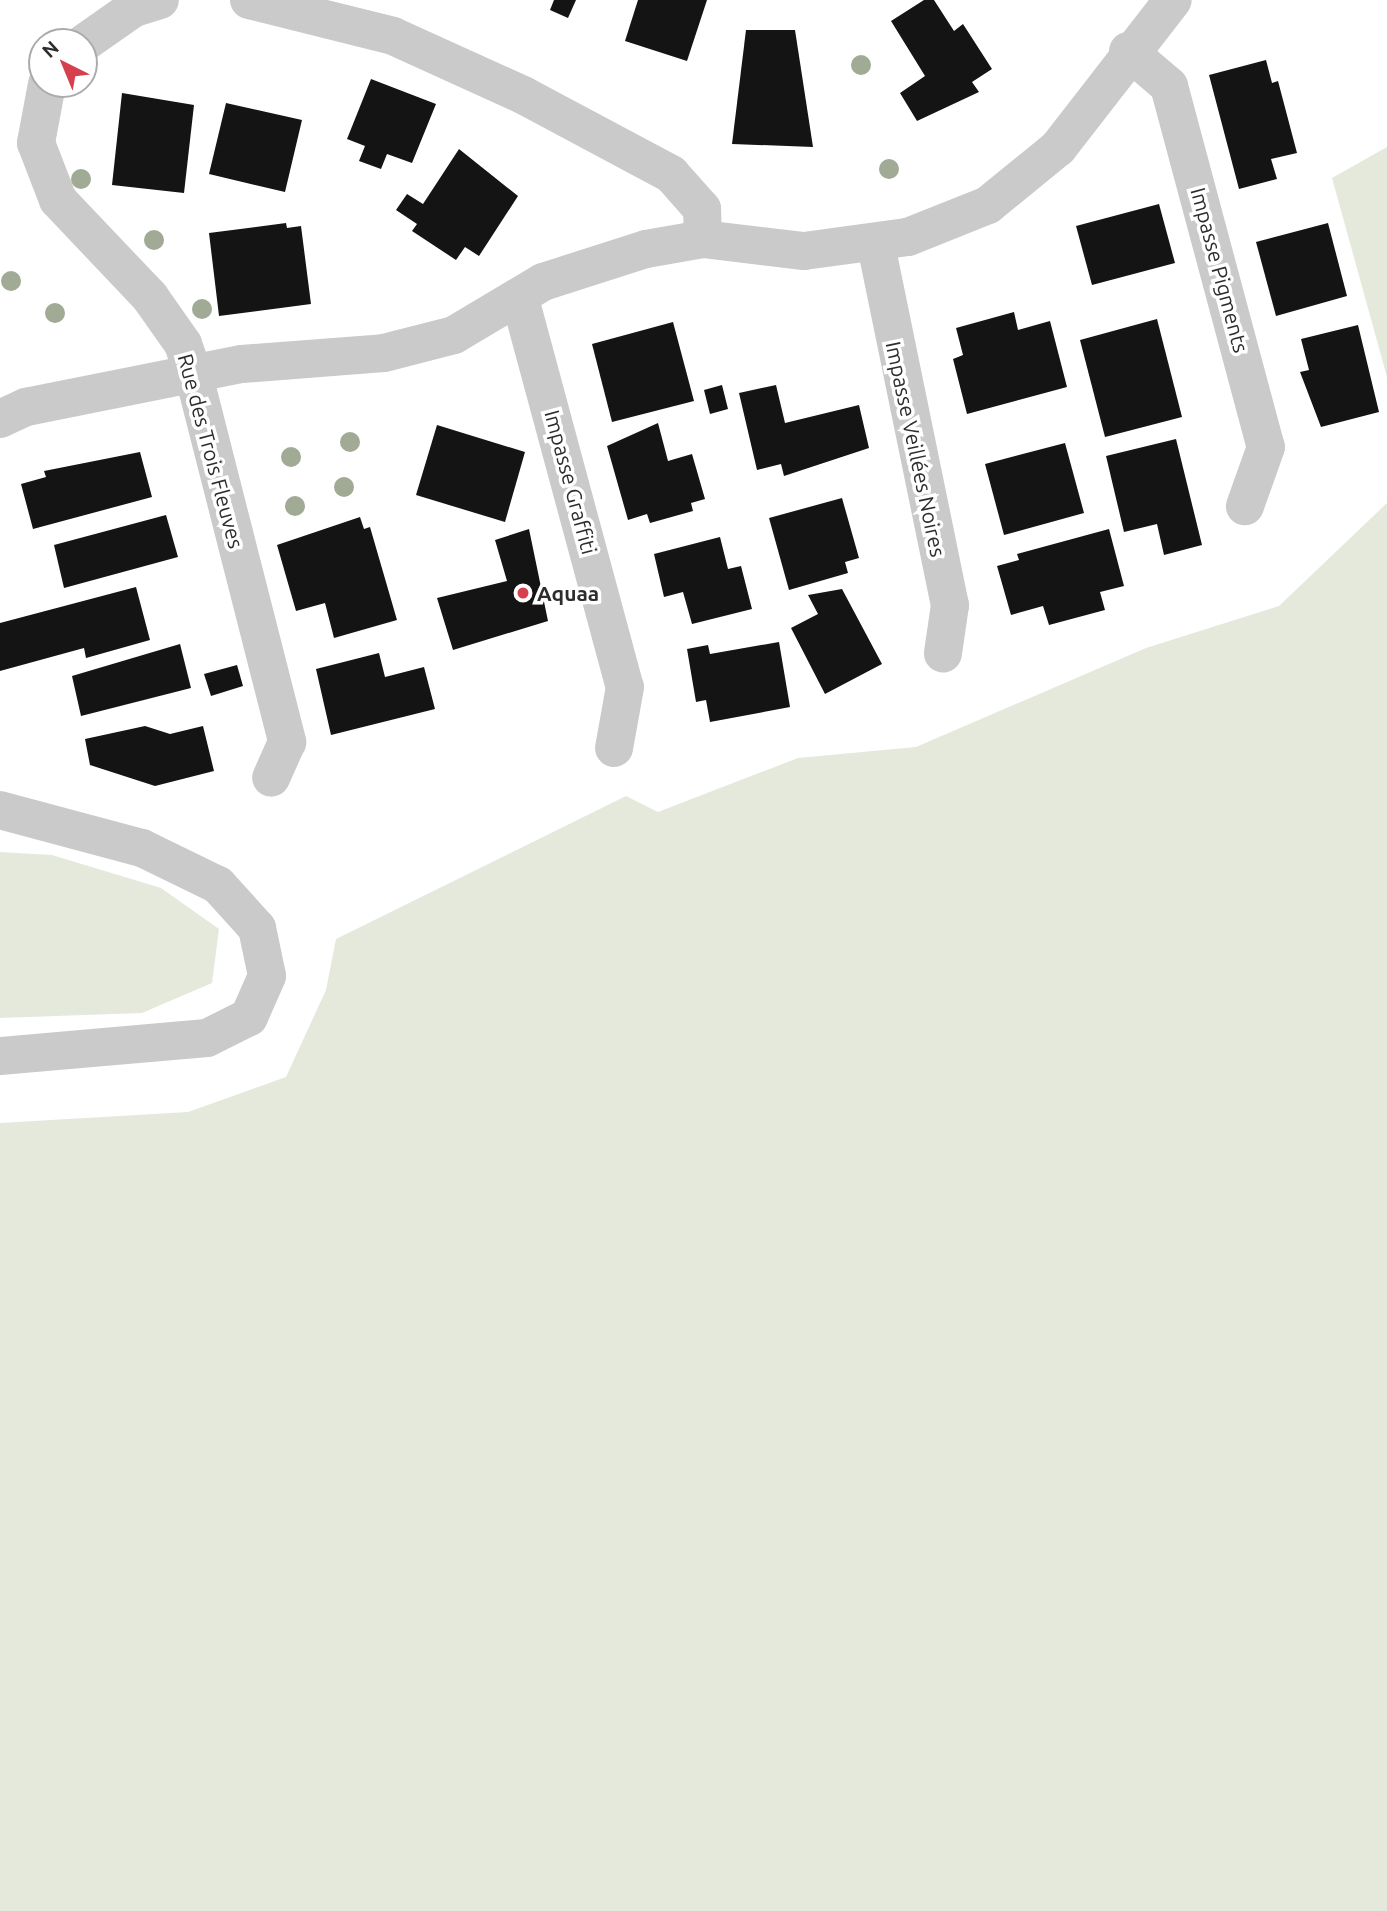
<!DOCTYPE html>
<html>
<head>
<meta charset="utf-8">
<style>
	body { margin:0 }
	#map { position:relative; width:1387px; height:1911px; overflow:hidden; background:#fff; font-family:Ubuntu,sans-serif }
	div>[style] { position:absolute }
	.green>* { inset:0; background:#e4e9dc }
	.building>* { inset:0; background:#141414 }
	.minor>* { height:38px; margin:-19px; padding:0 19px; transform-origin:19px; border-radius:19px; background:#cacaca }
	.trees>* { width:20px; height:20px; margin:-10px; border-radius:50%; background:#a0aa95 }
	.dots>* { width:19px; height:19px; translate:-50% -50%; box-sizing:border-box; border:4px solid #fff; border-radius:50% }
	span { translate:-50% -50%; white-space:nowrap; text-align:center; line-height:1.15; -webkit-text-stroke:7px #fff; paint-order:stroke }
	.street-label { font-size:21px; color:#2d2d2d }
	.poi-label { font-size:21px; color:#2d2d2d; font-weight:700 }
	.left { translate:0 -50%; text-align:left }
	.north { position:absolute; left:28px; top:28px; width:70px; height:70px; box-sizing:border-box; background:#fff; border:2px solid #ababab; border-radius:50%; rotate:317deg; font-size:19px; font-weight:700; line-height:28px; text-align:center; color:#2d2d2d }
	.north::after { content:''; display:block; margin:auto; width:24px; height:32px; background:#d53f4e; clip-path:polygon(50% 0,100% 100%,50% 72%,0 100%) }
</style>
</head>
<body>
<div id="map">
	<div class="green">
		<i style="clip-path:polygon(1387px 147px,1387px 377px,1332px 178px)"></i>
		<i style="clip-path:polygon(1387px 503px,1387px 1911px,0 1911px,0 1123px,188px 1112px,286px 1077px,326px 990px,336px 939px,626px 796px,658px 812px,798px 758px,916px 747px,1146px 648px,1279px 606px)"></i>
		<i style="clip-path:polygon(0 852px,52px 855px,161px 888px,219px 929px,212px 983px,142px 1013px,0 1018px)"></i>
	</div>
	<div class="building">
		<i style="clip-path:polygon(554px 0,576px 0,568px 18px,550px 10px)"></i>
		<i style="clip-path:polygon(638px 0,707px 0,687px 61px,625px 41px)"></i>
		<i style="clip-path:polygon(924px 0,934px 0,954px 31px,963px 24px,992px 69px,972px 82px,979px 92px,917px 121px,900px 93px,925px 76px,891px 21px)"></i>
		<i style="clip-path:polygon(746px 30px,795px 30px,813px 147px,732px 144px)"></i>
		<i style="clip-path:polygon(1266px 60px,1272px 83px,1278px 81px,1297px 153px,1271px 159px,1277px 179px,1239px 189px,1209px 75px)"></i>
		<i style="clip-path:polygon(371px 79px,436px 104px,412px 163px,387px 154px,381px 169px,359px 161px,365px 146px,347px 139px)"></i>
		<i style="clip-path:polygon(122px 93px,194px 105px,184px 193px,112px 185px)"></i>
		<i style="clip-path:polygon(226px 103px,302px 120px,285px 192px,209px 174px)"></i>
		<i style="clip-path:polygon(459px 149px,518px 196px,479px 256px,465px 247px,456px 260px,412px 231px,417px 224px,396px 210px,407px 194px,423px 204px)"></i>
		<i style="clip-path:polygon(1159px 204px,1175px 263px,1092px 285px,1076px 226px)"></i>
		<i style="clip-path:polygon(286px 223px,287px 228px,301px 226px,311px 304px,219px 316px,209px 233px)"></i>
		<i style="clip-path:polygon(1328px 223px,1347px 296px,1276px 316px,1256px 242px)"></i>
		<i style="clip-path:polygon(1014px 312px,1018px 330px,1050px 321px,1067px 387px,967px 414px,953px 359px,963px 355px,956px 328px)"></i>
		<i style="clip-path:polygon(1157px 319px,1182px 417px,1105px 437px,1080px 340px)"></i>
		<i style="clip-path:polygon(673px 322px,694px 401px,612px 422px,592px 344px)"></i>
		<i style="clip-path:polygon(1358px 325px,1379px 412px,1321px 427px,1300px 372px,1309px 370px,1301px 339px)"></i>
		<i style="clip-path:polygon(722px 385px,728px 409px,710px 414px,704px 390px)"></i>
		<i style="clip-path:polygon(776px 385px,785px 423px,859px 405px,869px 448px,784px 476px,781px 464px,757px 470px,739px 393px)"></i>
		<i style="clip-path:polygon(658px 423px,668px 461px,692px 454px,705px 499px,691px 503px,693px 511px,650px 523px,647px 514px,628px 520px,607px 446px)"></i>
		<i style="clip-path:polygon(437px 425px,525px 452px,505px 522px,416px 495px)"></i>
		<i style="clip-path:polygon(1176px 439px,1202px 545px,1164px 555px,1157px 524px,1124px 532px,1106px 456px)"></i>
		<i style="clip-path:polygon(1065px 443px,1084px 513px,1004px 535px,985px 464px)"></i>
		<i style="clip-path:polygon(140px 452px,152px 497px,33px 529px,21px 484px,46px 477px,44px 471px)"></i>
		<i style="clip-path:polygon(842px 498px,859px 558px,845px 562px,848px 573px,789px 590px,769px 518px)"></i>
		<i style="clip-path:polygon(166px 515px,178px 557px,64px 588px,54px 545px)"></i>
		<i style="clip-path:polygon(360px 517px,364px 529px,370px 527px,397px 620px,334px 638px,325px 603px,296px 611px,277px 545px)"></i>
		<i style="clip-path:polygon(529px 529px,548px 621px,453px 650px,437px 598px,507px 581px,495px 540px)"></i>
		<i style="clip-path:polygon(1109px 529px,1124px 586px,1100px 592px,1105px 610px,1049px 625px,1043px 606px,1011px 615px,997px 566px,1019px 560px,1017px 554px)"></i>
		<i style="clip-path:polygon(720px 537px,728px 569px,741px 566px,752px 609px,692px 624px,683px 592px,664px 597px,654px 554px)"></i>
		<i style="clip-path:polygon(136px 587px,150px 640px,86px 658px,84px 648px,0 671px,0 623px)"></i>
		<i style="clip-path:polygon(842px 589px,882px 664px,825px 694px,791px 628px,818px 614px,808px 595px)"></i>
		<i style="clip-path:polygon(779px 642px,790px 707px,710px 722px,706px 700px,696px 702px,687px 649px,708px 645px,710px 654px)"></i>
		<i style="clip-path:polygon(180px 644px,191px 688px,81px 716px,72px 676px)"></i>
		<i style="clip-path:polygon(379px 653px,385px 677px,424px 667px,435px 709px,331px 735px,316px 669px)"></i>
		<i style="clip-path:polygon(237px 665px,243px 686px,211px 696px,204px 674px)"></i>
		<i style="clip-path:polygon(145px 726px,170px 734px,203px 726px,214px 771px,155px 786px,90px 765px,85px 739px)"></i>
	</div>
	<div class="minor">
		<i style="left:249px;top:0;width:148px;rotate:14deg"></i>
		<i style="left:393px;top:36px;width:143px;rotate:24.4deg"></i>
		<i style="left:523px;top:95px;width:168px;rotate:28.1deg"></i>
		<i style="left:671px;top:174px;width:47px;rotate:48.5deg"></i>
		<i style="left:702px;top:209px;width:30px;rotate:88deg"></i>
		<i style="left:84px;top:43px;width:61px;rotate:-35deg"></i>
		<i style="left:134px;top:8px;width:27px;rotate:-17deg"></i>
		<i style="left:1128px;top:51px;width:54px;rotate:40.5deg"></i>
		<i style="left:1169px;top:86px;width:374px;rotate:75deg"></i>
		<i style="left:1266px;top:447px;width:63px;rotate:109.6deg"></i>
		<i style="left:47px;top:84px;width:60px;rotate:100.6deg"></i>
		<i style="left:36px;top:143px;width:61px;rotate:68.9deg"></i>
		<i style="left:58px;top:200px;width:134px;rotate:46.5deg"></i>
		<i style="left:150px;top:297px;width:57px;rotate:54.9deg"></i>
		<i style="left:183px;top:344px;width:34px;rotate:71deg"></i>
		<i style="left:194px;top:376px;width:378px;rotate:75.7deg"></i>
		<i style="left:287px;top:742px;width:39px;rotate:114deg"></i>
		<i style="left:876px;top:245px;width:368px;rotate:78.4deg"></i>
		<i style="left:950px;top:605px;width:49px;rotate:98.3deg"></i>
		<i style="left:520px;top:299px;width:402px;rotate:74.9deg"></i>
		<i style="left:625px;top:687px;width:62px;rotate:100.2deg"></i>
		<i style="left:0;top:419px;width:29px;rotate:-25deg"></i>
		<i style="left:26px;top:407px;width:220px;rotate:-11.3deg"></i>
		<i style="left:242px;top:364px;width:142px;rotate:-4.4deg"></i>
		<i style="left:384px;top:353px;width:72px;rotate:-14.4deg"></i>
		<i style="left:454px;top:335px;width:104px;rotate:-30.8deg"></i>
		<i style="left:543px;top:282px;width:108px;rotate:-17.8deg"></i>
		<i style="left:646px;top:249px;width:58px;rotate:-10deg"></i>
		<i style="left:703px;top:239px;width:102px;rotate:6.8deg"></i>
		<i style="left:804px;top:251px;width:105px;rotate:-7.7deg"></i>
		<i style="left:908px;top:237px;width:86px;rotate:-21.8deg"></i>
		<i style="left:988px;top:205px;width:90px;rotate:-39.2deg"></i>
		<i style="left:1058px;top:148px;width:187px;rotate:-52.2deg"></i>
		<i style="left:0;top:810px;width:147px;rotate:15deg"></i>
		<i style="left:142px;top:848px;width:85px;rotate:26deg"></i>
		<i style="left:218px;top:885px;width:58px;rotate:47.8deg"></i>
		<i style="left:257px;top:928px;width:49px;rotate:78.2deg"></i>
		<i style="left:267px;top:976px;width:45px;rotate:113.7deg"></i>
		<i style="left:249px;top:1017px;width:47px;rotate:153.4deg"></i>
		<i style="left:207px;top:1038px;width:208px;rotate:175deg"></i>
	</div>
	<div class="trees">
		<i style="left:861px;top:65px"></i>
		<i style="left:889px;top:169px"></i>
		<i style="left:81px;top:179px"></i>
		<i style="left:154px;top:240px"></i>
		<i style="left:11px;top:281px"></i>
		<i style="left:202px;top:309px"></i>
		<i style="left:55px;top:313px"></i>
		<i style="left:350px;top:442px"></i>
		<i style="left:291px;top:457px"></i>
		<i style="left:344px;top:487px"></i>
		<i style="left:295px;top:506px"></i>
	</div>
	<div class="dots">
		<i style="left:523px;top:593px;background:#d53f4e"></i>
	</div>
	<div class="street-label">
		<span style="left:1220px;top:270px;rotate:75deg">Impasse Pigments</span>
		<span style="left:916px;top:449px;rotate:78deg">Impasse Veillées Noires</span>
		<span style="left:211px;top:451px;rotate:75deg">Rue des Trois Fleuves</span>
		<span style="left:571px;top:482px;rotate:75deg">Impasse Graffiti</span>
	</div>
	<div class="poi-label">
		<span class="left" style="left:537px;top:593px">Aquaa</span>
	</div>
	<div class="north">N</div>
</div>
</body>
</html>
